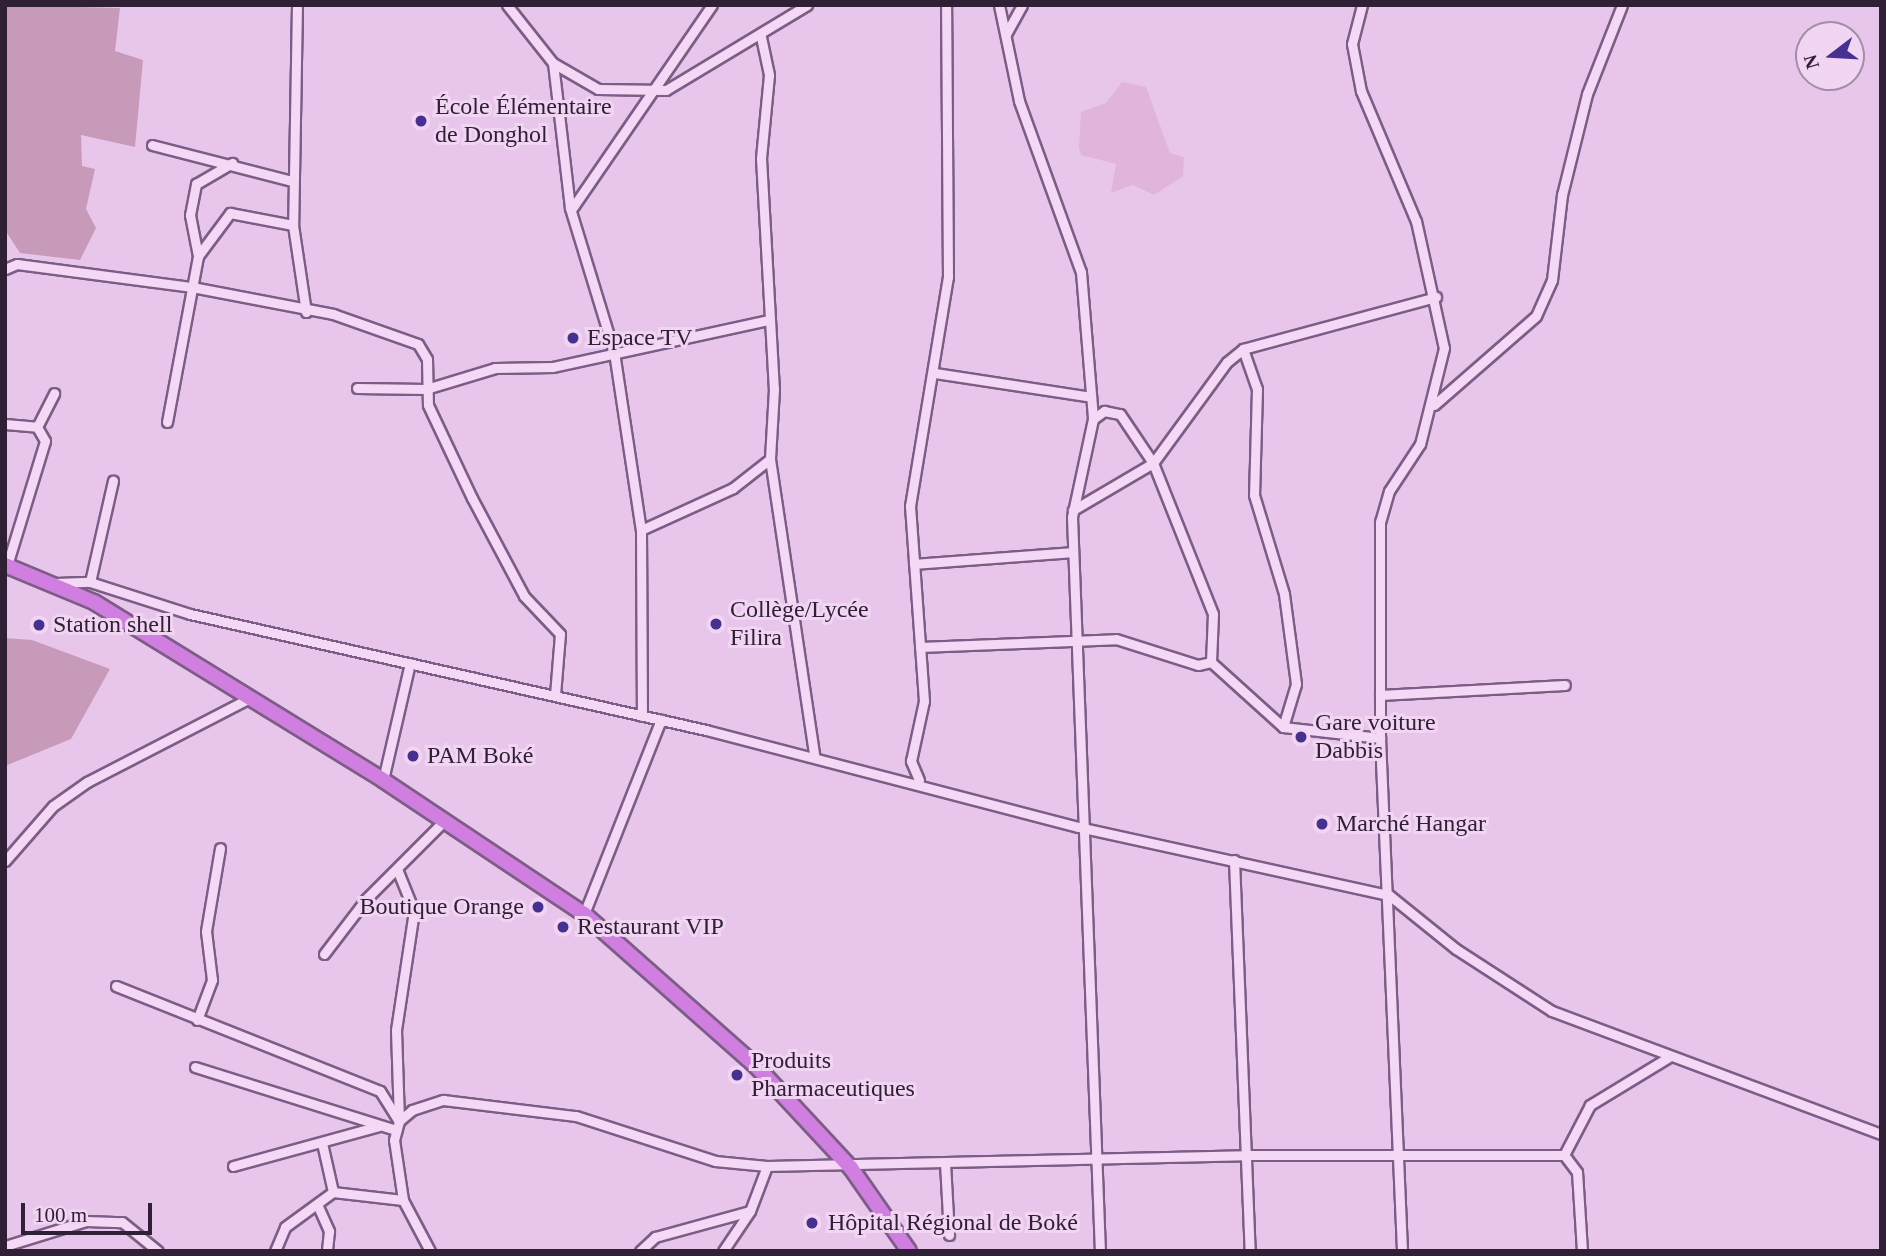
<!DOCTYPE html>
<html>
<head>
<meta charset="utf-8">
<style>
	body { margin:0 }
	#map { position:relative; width:1886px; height:1256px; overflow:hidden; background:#e8c6eb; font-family:"Times New Roman",serif }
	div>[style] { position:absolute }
	.farmland>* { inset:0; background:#e0b4dd }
	.green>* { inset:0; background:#c89ab9 }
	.roads { filter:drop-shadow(2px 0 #7b5d85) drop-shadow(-2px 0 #7b5d85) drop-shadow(0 2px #7b5d85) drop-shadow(0 -2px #7b5d85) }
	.minor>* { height:9px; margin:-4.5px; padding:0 4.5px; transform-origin:4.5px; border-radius:4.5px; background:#f4d8f6 }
	.trunk>* { height:14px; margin:-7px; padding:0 7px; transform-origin:7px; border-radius:7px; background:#d07ee0 }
	.dots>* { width:19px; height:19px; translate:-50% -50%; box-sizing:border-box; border:4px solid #f1d5f3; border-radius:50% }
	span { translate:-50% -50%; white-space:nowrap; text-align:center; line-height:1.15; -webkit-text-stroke:6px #f1d5f3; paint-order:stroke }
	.poi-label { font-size:24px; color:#302036 }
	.left { translate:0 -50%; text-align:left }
	.right { translate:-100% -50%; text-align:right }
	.frame { position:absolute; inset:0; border:7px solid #302036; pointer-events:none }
	.north { position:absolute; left:1795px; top:21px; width:70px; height:70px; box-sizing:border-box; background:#f1d5f3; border:2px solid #a48da7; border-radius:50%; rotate:253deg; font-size:19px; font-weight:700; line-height:28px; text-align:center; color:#302036 }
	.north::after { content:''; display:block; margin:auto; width:24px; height:32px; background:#463190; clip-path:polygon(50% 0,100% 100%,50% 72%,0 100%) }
	.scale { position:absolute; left:21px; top:1203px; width:131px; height:32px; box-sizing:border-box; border:4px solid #302036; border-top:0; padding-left:9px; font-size:21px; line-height:24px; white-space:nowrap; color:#302036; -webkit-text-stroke:5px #f1d5f3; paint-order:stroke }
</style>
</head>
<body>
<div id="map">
	<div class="farmland">
		<i style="clip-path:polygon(1122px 82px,1146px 87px,1170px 153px,1184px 157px,1183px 176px,1154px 195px,1133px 185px,1111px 193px,1116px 164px,1081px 155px,1079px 148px,1081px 112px,1106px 103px)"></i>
	</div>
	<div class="green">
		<i style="clip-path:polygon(5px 5px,120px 8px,115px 51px,143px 60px,135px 147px,81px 135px,82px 166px,95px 169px,86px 209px,96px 228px,80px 260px,20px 253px,5px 230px)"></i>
		<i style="clip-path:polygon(5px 638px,32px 640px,110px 669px,71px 739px,5px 766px)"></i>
	</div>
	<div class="roads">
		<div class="minor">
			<i style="left:297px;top:5px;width:220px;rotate:91deg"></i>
			<i style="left:293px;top:225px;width:88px;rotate:81.5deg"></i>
			<i style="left:507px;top:5px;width:74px;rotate:51.6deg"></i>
			<i style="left:553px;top:63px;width:146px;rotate:83.3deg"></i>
			<i style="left:570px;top:208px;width:151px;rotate:73deg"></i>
			<i style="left:614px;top:352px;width:180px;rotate:81.4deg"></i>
			<i style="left:641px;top:530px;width:186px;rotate:89.7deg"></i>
			<i style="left:999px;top:5px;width:98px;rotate:78.2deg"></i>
			<i style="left:1019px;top:101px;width:182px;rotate:70.1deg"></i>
			<i style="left:1081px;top:272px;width:147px;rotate:85.3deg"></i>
			<i style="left:1093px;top:419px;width:100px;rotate:102.1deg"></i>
			<i style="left:1072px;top:517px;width:735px;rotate:87.82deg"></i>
			<i style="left:1362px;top:5px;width:40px;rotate:104.4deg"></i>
			<i style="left:1352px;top:44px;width:48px;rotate:79.2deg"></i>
			<i style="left:1361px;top:91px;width:141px;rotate:67.1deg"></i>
			<i style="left:1416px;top:221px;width:130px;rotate:77.6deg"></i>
			<i style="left:1444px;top:348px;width:99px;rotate:104deg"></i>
			<i style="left:1420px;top:444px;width:56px;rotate:123.4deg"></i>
			<i style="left:1389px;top:491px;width:32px;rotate:106deg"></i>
			<i style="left:1380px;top:522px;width:216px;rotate:90deg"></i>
			<i style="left:1380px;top:738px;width:513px;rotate:87.54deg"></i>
			<i style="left:1006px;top:34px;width:33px;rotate:-61deg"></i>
			<i style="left:761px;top:37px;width:39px;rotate:78deg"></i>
			<i style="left:769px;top:75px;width:83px;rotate:95.5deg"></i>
			<i style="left:761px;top:158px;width:231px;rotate:86.8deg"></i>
			<i style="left:774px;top:389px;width:70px;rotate:93.3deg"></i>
			<i style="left:553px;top:63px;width:52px;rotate:30deg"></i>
			<i style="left:598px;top:89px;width:68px;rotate:0.8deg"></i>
			<i style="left:666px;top:90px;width:165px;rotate:-31.1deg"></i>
			<i style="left:152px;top:145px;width:145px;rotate:14.4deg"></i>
			<i style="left:571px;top:210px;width:249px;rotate:-55.5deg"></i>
			<i style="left:198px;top:256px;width:54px;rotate:-53.3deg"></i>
			<i style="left:230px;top:213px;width:64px;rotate:10.8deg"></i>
			<i style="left:5px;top:269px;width:13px;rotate:-23deg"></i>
			<i style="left:17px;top:264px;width:177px;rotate:7.5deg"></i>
			<i style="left:192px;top:287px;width:144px;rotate:10.8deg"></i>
			<i style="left:333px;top:314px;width:90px;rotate:19.4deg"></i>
			<i style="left:418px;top:344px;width:17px;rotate:59deg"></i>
			<i style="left:427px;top:359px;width:46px;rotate:88.8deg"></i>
			<i style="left:428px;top:405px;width:103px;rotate:64.7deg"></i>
			<i style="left:472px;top:498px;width:111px;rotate:62deg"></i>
			<i style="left:524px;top:596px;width:52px;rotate:46.5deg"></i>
			<i style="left:560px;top:634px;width:61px;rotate:94.7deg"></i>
			<i style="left:1243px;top:349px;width:42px;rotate:70.7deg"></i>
			<i style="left:1257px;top:389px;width:106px;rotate:91.6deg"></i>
			<i style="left:1254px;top:495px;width:103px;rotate:73.1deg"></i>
			<i style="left:1284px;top:594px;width:91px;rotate:82.4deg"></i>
			<i style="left:1296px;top:684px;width:45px;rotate:106.8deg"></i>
			<i style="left:935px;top:373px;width:158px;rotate:8.7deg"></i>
			<i style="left:357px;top:388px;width:69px;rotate:0.8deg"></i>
			<i style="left:426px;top:389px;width:72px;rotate:-16.9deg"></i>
			<i style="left:495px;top:368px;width:58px;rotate:-1deg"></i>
			<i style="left:553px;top:367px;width:220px;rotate:-12.3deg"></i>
			<i style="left:1434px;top:405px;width:135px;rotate:-41.1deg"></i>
			<i style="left:1536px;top:316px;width:39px;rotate:-66deg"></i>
			<i style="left:1552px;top:280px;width:86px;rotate:-83.3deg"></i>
			<i style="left:1562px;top:195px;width:104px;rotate:-76.1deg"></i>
			<i style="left:1587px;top:94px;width:96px;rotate:-68.5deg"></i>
			<i style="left:1093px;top:419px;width:14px;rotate:-36deg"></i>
			<i style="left:1104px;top:411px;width:16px;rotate:11deg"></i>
			<i style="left:1120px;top:414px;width:59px;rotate:56deg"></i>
			<i style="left:1153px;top:463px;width:162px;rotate:68.3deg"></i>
			<i style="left:1213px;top:614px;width:48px;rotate:92.4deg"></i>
			<i style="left:1211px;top:662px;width:97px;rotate:42.1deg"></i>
			<i style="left:1283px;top:727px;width:98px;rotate:6.5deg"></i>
			<i style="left:167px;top:422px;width:169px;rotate:-79.4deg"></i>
			<i style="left:198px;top:256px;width:42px;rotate:-101deg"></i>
			<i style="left:190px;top:215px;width:32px;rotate:-79deg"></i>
			<i style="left:196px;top:184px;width:42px;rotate:-30.3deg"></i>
			<i style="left:5px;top:424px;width:32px;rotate:5deg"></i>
			<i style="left:37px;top:427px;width:16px;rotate:60deg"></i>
			<i style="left:45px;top:441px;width:130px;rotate:107deg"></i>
			<i style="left:37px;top:427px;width:38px;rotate:-63deg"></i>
			<i style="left:1073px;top:510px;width:93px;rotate:-30.4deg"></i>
			<i style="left:1153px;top:463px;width:125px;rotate:-53.8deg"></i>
			<i style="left:1227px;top:362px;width:21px;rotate:-39deg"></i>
			<i style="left:1243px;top:349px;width:200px;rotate:-15.1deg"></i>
			<i style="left:641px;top:530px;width:101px;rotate:-24.5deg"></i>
			<i style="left:733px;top:488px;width:47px;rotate:-38.1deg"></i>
			<i style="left:770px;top:459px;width:299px;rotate:81.5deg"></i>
			<i style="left:914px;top:564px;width:159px;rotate:-4.3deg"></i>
			<i style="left:90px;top:582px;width:104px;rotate:-77.2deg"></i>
			<i style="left:56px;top:583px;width:34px;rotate:-2deg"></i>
			<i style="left:90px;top:582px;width:105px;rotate:17.7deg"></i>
			<i style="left:190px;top:614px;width:529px;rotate:12.67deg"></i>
			<i style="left:706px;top:730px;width:385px;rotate:14.6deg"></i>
			<i style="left:1079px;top:827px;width:317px;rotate:12.4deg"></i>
			<i style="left:1389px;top:895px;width:86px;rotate:38.9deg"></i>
			<i style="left:1456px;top:949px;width:114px;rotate:32.9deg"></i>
			<i style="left:1552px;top:1011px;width:351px;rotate:20.5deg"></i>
			<i style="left:920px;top:647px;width:196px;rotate:-2.3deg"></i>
			<i style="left:1116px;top:639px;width:86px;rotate:17.6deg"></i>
			<i style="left:1198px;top:665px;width:13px;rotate:-13deg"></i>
			<i style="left:1380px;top:695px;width:185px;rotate:-3.1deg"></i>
			<i style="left:383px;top:780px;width:120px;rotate:-77deg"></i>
			<i style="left:919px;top:780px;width:21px;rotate:-113deg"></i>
			<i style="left:911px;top:761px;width:61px;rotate:-77.8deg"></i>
			<i style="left:924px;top:701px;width:196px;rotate:-94.1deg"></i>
			<i style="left:910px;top:506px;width:232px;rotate:-80.6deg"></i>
			<i style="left:948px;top:277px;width:272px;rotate:-90.4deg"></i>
			<i style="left:1234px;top:860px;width:391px;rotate:87.7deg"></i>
			<i style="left:5px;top:861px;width:73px;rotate:-48.9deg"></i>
			<i style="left:53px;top:806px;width:42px;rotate:-35.2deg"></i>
			<i style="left:87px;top:782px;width:181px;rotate:-27.3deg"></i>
			<i style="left:397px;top:869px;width:45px;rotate:68deg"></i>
			<i style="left:414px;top:911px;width:120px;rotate:98.6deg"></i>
			<i style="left:396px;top:1030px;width:89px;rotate:88.1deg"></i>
			<i style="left:584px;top:914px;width:209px;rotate:-68.4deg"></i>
			<i style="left:324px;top:954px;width:69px;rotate:-52.6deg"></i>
			<i style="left:366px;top:899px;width:112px;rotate:-45deg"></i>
			<i style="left:116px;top:986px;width:284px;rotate:21.7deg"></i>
			<i style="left:380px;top:1091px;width:36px;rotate:58deg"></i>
			<i style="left:197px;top:1020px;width:43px;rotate:-69.4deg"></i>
			<i style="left:212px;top:980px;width:49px;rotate:-97deg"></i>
			<i style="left:206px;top:931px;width:84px;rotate:-80.4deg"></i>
			<i style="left:195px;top:1067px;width:211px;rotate:17.4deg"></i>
			<i style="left:322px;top:1143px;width:50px;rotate:77.3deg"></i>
			<i style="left:945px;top:1163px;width:72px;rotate:86.8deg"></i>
			<i style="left:233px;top:1166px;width:151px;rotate:-15.3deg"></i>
			<i style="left:317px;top:1204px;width:30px;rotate:66deg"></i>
			<i style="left:329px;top:1231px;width:20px;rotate:96deg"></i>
			<i style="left:5px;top:1246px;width:85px;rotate:-17.2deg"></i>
			<i style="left:86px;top:1221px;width:36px;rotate:2deg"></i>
			<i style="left:122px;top:1222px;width:46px;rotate:38.9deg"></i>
			<i style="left:275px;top:1251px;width:26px;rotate:-67deg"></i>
			<i style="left:285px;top:1227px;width:59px;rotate:-36.1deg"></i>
			<i style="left:333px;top:1192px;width:70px;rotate:6.5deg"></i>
			<i style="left:430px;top:1251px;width:58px;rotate:-117.9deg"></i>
			<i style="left:403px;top:1200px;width:61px;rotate:-98.5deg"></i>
			<i style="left:394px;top:1140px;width:20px;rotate:-75deg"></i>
			<i style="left:399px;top:1121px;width:17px;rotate:-40deg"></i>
			<i style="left:412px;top:1110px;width:33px;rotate:-18deg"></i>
			<i style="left:443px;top:1100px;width:134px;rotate:6.9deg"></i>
			<i style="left:576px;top:1116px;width:146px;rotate:17.9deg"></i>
			<i style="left:715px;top:1161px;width:52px;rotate:5.5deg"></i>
			<i style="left:767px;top:1166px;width:478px;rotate:-1.3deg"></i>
			<i style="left:1245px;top:1155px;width:319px"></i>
			<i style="left:640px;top:1251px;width:21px;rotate:-43deg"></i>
			<i style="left:655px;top:1237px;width:98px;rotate:-15.3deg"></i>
			<i style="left:723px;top:1251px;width:48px;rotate:-56deg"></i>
			<i style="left:750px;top:1211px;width:48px;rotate:-69.3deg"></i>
			<i style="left:1582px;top:1251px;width:79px;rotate:-93.6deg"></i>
			<i style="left:1577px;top:1172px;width:21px;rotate:-127deg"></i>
			<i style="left:1564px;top:1155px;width:56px;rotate:-62.5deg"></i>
			<i style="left:1590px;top:1105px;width:92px;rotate:-31.3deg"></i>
		</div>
		<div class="trunk">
			<i style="left:5px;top:565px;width:96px;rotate:22.6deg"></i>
			<i style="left:94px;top:602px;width:339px;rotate:31.6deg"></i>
			<i style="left:383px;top:780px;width:242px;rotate:33.7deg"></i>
			<i style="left:584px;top:914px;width:232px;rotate:41.5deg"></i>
			<i style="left:758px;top:1068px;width:137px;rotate:47.1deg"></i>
			<i style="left:851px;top:1168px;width:101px;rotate:55.1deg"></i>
		</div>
	</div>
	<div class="dots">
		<i style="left:421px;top:121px;background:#463190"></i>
		<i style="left:573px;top:338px;background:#463190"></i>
		<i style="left:716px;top:624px;background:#463190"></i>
		<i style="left:39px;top:625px;background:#463190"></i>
		<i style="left:1301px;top:737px;background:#463190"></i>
		<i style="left:413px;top:756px;background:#463190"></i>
		<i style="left:1322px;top:824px;background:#463190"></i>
		<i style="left:538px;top:907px;background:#463190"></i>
		<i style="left:563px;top:927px;background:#463190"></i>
		<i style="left:737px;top:1075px;background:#463190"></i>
		<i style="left:812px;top:1223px;background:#463190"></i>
	</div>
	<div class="poi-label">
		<span class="left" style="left:435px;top:121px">École Élémentaire<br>de Donghol</span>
		<span class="left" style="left:587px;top:338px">Espace TV</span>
		<span class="left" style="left:730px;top:624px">Collège/Lycée<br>Filira</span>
		<span class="left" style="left:53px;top:625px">Station shell</span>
		<span class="left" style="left:1315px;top:737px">Gare voiture<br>Dabbis</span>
		<span class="left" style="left:427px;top:756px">PAM Boké</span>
		<span class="left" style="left:1336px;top:824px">Marché Hangar</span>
		<span class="right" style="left:524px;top:907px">Boutique Orange</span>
		<span class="left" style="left:577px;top:927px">Restaurant VIP</span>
		<span class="left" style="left:751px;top:1075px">Produits<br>Pharmaceutiques</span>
		<span class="left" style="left:828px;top:1223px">Hôpital Régional de Boké</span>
	</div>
	<div class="frame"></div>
	<div class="north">N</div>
	<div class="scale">100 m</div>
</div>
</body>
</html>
